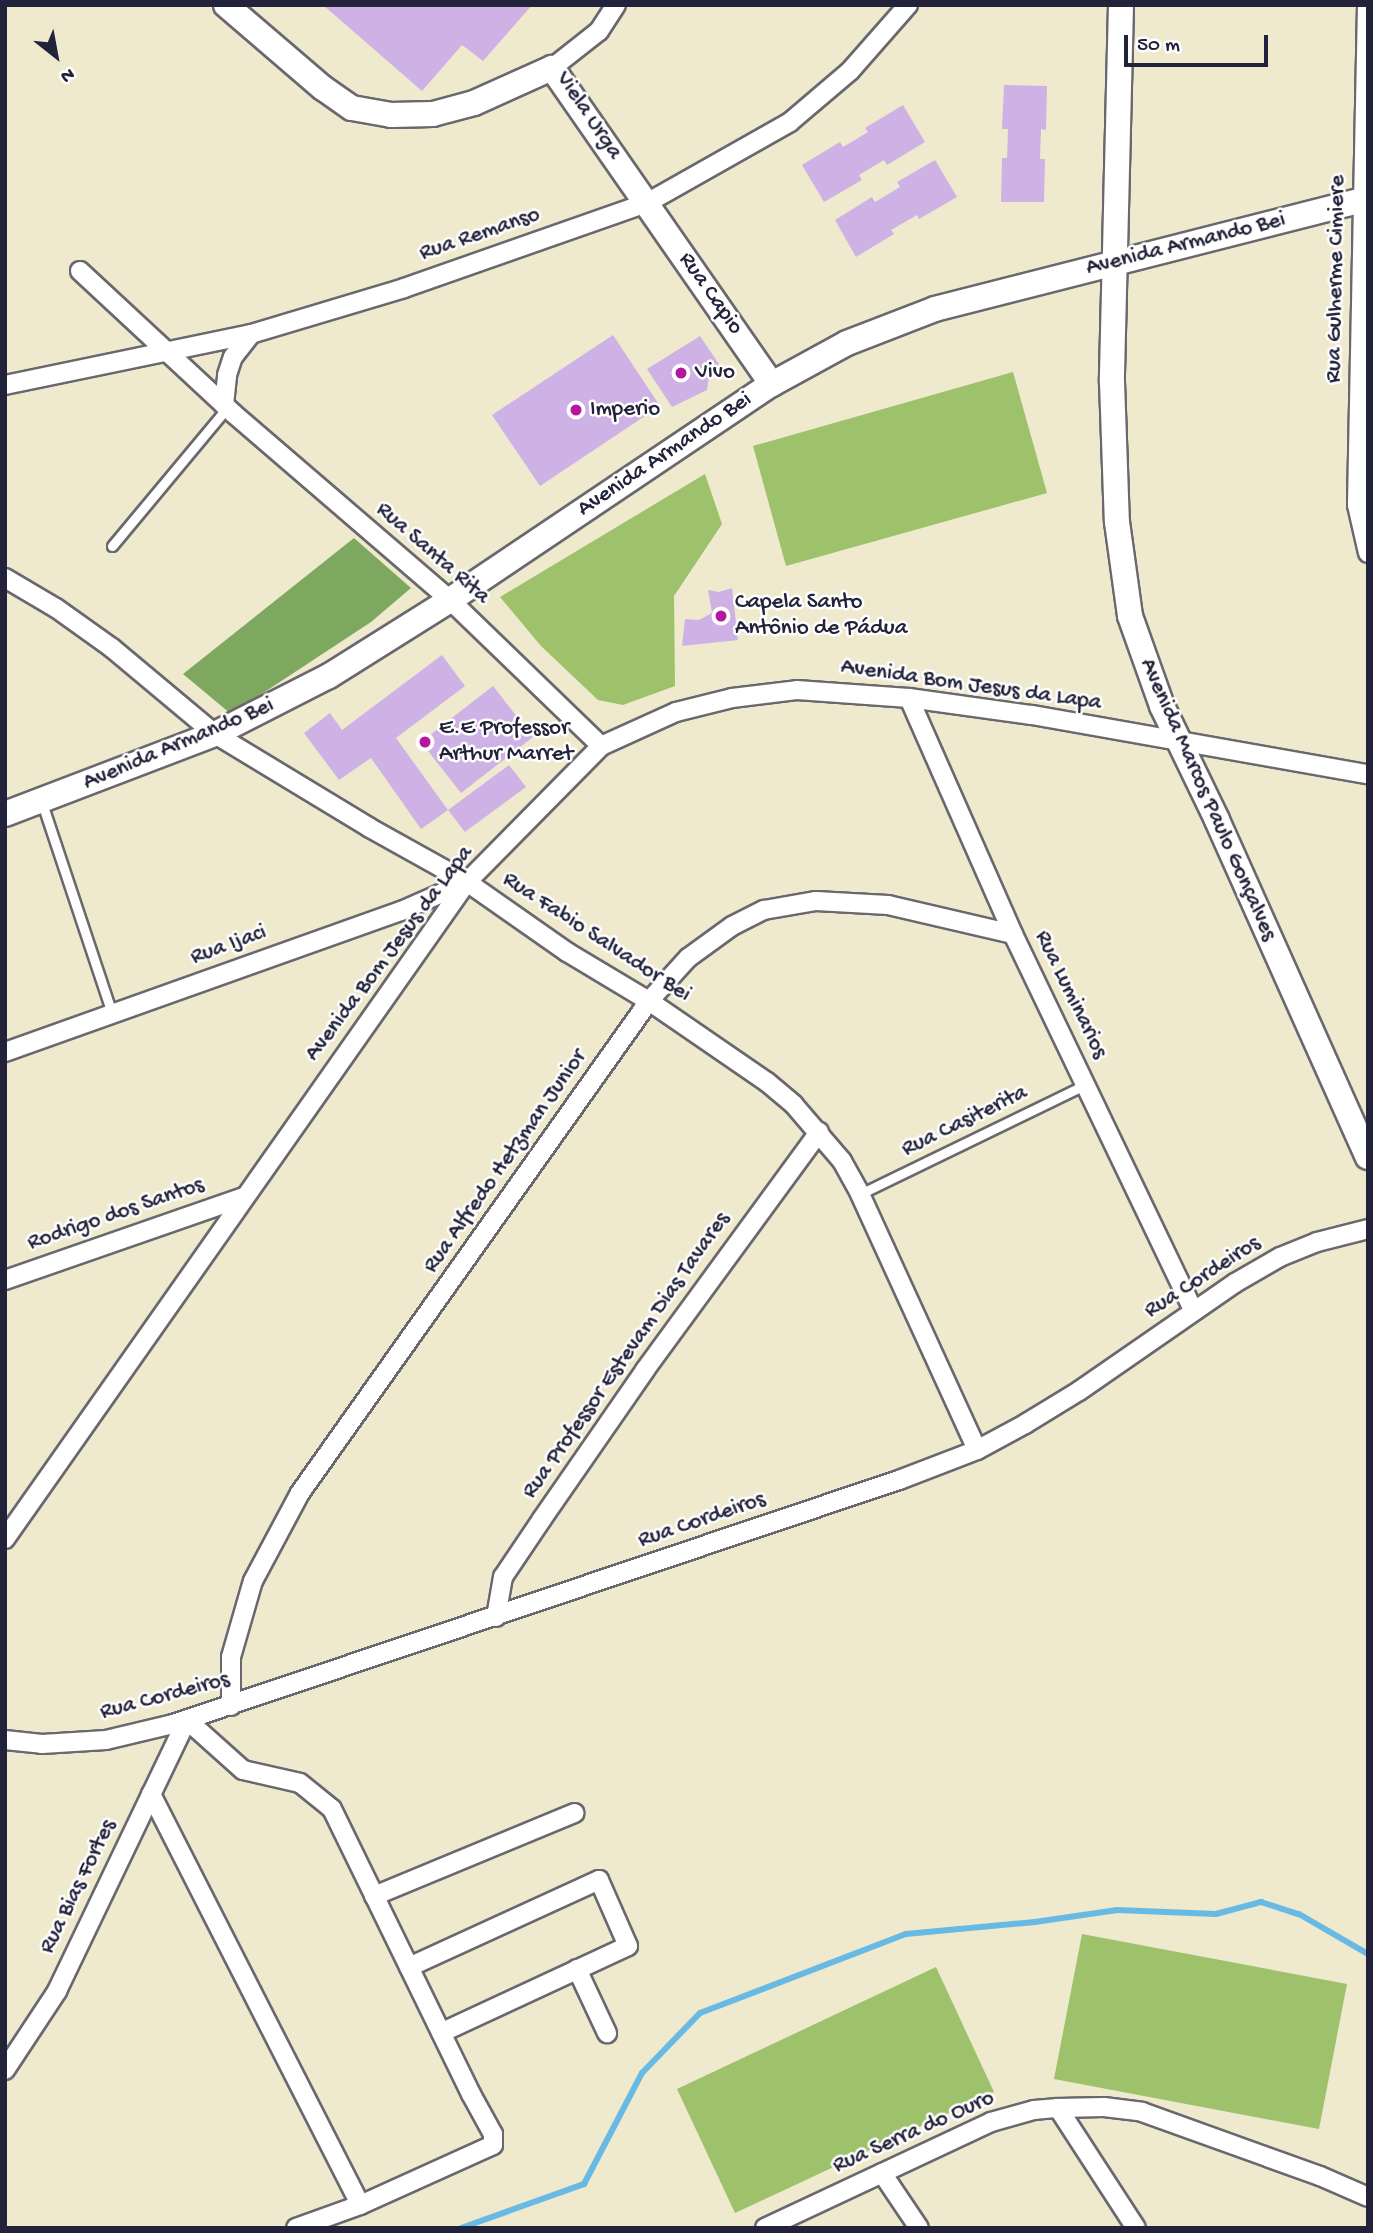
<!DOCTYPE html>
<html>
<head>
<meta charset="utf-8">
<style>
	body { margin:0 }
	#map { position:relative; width:1373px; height:2233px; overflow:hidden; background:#efe9ce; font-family:"Gochi Hand",sans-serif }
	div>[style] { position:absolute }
	.green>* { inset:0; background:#9ec26c }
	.forest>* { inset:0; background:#7ea860 }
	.stream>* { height:6px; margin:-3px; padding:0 3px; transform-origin:3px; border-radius:3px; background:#68bae4 }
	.building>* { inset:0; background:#cfb2e5 }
	.roads { filter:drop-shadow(2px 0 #6a686e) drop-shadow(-2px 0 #6a686e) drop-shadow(0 2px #6a686e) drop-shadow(0 -2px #6a686e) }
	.lane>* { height:9px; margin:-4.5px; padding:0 4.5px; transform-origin:4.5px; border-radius:4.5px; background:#fff }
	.street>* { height:18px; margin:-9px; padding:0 9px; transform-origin:9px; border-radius:9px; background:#fff }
	.secondary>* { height:24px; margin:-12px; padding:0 12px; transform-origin:12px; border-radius:12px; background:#fff }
	.dots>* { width:19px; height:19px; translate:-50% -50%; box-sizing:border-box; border:4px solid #fff; border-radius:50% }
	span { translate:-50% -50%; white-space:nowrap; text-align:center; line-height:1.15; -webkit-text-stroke:5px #fff; paint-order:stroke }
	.street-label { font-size:23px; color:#22223b }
	.poi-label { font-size:23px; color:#22223b }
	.left { translate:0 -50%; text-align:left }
	.frame { position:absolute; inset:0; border:7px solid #22223b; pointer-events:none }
	.north { position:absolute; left:21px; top:21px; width:70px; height:70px; -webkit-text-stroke:5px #fff; paint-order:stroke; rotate:149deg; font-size:19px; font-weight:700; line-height:28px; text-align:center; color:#22223b }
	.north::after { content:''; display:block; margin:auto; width:24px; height:32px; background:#22223b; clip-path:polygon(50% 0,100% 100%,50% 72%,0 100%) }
	.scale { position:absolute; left:1124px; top:35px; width:144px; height:32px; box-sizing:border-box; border:4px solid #22223b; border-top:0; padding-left:9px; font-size:21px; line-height:24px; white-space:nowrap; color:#22223b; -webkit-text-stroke:5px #fff; paint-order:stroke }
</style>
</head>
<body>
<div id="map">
	<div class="green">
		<i style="clip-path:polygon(1013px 372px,1047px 493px,786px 566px,753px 446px)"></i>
		<i style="clip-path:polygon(705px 474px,722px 524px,674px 596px,675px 686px,623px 705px,598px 700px,541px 646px,500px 597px)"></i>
		<i style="clip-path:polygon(1082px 1934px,1347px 1984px,1319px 2129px,1054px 2079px)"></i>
		<i style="clip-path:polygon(936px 1967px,994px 2092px,735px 2213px,677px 2089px)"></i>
	</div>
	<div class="forest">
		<i style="clip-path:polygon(354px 538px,411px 588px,371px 622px,231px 714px,183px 674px)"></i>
	</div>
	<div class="stream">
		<i style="left:461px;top:2228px;width:131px;rotate:-19.7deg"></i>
		<i style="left:584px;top:2184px;width:125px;rotate:-62.4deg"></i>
		<i style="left:642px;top:2073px;width:83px;rotate:-46deg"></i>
		<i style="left:700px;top:2013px;width:221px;rotate:-21deg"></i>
		<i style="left:906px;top:1934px;width:130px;rotate:-5.3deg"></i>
		<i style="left:1035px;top:1922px;width:83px;rotate:-8.3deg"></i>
		<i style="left:1117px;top:1910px;width:99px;rotate:2.3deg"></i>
		<i style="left:1216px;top:1914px;width:47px;rotate:-14.9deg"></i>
		<i style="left:1261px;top:1902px;width:40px;rotate:18deg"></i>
		<i style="left:1299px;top:1914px;width:80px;rotate:30.1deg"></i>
	</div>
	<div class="building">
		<i style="clip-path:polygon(323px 5px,532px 5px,483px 61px,462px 45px,422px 91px)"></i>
		<i style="clip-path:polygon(1004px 85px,1047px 86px,1046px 130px,1041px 129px,1040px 159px,1045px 159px,1044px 202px,1001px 202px,1002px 158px,1007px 158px,1008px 129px,1002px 129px)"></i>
		<i style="clip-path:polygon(903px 105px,925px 142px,887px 165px,884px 160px,859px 175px,862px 180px,824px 202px,802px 165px,840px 142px,843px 147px,868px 132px,865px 128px)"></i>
		<i style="clip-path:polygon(935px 160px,957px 197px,919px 219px,917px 215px,891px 230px,894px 234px,856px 257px,835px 220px,872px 197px,875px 202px,900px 187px,897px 182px)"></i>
		<i style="clip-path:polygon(613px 335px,660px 406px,540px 486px,492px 415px)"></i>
		<i style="clip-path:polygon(700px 336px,719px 364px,709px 377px,707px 390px,672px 407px,647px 369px)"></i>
		<i style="clip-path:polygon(732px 588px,738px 640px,682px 646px,685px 619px,699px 620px,712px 613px,708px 590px,719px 592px)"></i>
		<i style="clip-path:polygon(442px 655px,465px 686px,396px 738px,448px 810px,421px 829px,371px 758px,339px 780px,304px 733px,330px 713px,342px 730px)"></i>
		<i style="clip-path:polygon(493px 686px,533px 737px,461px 793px,421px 742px)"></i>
		<i style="clip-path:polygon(509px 765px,526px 787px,465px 832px,448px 810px)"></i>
	</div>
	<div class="roads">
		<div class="lane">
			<i style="left:112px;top:546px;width:180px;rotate:-50.2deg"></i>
			<i style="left:42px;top:803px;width:222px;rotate:71.6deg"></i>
			<i style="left:860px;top:1194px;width:252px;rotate:-25.9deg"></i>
		</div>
		<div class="street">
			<i style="left:1367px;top:5px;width:500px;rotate:91.15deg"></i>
			<i style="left:1357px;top:505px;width:49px;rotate:77.1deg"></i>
			<i style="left:552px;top:68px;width:60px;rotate:-38.2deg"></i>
			<i style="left:599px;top:31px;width:31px;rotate:-57deg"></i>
			<i style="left:80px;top:271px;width:210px;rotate:42.9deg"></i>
			<i style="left:234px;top:414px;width:285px;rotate:40.7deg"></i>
			<i style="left:450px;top:600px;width:210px;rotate:44deg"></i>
			<i style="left:5px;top:385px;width:251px;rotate:-11.7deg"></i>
			<i style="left:251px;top:334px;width:160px;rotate:-16.7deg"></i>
			<i style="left:404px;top:288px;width:257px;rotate:-19.3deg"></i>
			<i style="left:647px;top:203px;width:164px;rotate:-29.5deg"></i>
			<i style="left:790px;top:122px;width:79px;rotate:-40.4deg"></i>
			<i style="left:850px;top:71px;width:88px;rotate:-48.7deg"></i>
			<i style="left:224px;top:405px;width:30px;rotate:-84deg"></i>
			<i style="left:227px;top:375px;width:19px;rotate:-72deg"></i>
			<i style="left:233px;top:357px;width:29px;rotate:-52deg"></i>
			<i style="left:5px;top:578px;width:59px;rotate:30.5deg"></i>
			<i style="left:56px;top:608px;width:69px;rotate:35.5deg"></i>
			<i style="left:112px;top:648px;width:134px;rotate:39.9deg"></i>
			<i style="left:215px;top:734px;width:181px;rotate:31.2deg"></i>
			<i style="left:370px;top:828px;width:111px;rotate:29.1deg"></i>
			<i style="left:467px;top:882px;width:122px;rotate:35deg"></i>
			<i style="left:567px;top:952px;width:96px;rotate:30.9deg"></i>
			<i style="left:649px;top:1001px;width:143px;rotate:34.5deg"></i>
			<i style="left:767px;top:1082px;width:35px;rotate:40deg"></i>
			<i style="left:794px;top:1105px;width:74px;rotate:49.4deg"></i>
			<i style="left:842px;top:1161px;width:38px;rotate:61deg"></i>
			<i style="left:860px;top:1194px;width:281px;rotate:65.4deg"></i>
			<i style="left:909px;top:698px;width:258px;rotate:66.2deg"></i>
			<i style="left:1013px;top:934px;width:418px;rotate:64.4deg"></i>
			<i style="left:5px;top:1052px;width:420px;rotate:-19.6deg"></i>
			<i style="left:401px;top:911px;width:72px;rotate:-23.7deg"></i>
			<i style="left:5px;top:1280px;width:252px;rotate:-19.2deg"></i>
			<i style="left:5px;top:1539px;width:803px;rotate:-54.89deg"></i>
			<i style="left:467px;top:882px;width:191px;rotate:-45.4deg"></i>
			<i style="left:601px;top:746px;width:82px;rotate:-24.4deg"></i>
			<i style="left:676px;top:712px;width:58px;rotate:-14deg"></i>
			<i style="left:732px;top:698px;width:65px;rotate:-7deg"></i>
			<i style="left:797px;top:690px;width:112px;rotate:4.1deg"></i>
			<i style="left:909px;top:698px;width:124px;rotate:7.9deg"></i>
			<i style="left:1032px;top:715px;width:341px;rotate:10deg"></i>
			<i style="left:496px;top:1617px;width:41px;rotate:-80.1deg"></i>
			<i style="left:503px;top:1577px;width:70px;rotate:-56.1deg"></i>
			<i style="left:542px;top:1519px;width:181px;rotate:-55.3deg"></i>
			<i style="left:645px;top:1370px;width:295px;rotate:-53.8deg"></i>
			<i style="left:231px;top:1706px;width:49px;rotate:-90deg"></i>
			<i style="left:231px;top:1657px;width:79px;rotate:-73.9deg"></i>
			<i style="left:253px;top:1581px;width:100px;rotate:-61.9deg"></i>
			<i style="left:300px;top:1493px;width:603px;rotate:-54.65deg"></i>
			<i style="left:649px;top:1001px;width:58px;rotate:-47.8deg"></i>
			<i style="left:688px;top:958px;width:54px;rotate:-36deg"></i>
			<i style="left:732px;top:926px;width:36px;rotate:-27deg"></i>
			<i style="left:764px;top:910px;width:53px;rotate:-9.8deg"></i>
			<i style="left:816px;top:901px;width:72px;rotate:3.2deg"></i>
			<i style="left:888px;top:905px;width:128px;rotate:13.1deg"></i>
			<i style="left:5px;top:1740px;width:37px;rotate:6deg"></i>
			<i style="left:42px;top:1744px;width:64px;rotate:-3.6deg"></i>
			<i style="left:106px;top:1740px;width:69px;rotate:-13.4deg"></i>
			<i style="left:173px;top:1724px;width:766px;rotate:-18.58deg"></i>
			<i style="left:899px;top:1480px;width:84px;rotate:-21deg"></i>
			<i style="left:977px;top:1450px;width:55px;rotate:-28.4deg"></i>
			<i style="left:1025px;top:1424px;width:63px;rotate:-31.4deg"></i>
			<i style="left:1079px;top:1391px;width:190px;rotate:-34.7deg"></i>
			<i style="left:1235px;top:1283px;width:52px;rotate:-30deg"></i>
			<i style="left:1280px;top:1257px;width:40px;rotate:-22deg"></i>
			<i style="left:1317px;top:1242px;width:53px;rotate:-14.3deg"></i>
			<i style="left:151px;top:1794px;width:461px;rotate:63deg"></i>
			<i style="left:374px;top:1896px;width:217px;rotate:-22.5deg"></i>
			<i style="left:409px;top:1967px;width:209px;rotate:-24.6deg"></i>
			<i style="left:599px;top:1880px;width:72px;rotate:66.3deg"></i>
			<i style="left:628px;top:1946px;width:206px;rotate:155.1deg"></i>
			<i style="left:577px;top:1969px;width:71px;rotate:64.9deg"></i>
			<i style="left:5px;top:2070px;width:95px;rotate:-56.6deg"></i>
			<i style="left:57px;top:1991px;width:301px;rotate:-64.4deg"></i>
			<i style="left:187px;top:1720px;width:75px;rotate:41.8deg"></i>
			<i style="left:243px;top:1770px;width:58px;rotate:12.8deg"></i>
			<i style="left:300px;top:1783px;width:41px;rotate:39.1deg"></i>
			<i style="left:332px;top:1809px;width:317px;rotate:64deg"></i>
			<i style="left:471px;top:2094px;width:46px;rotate:61.2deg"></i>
			<i style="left:493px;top:2134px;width:11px;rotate:90deg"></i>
			<i style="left:493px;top:2145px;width:146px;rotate:155.7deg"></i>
			<i style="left:360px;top:2205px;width:68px;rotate:160.2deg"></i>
			<i style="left:1058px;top:2108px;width:143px;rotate:57deg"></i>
			<i style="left:882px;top:2173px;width:66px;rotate:56.1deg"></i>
			<i style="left:765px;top:2228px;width:250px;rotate:-25.1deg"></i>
			<i style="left:991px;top:2122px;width:45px;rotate:-15.6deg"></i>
			<i style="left:1034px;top:2110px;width:24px;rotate:-5deg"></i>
			<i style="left:1058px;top:2108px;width:46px;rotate:-1.2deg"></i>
			<i style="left:1104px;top:2107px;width:38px;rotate:7deg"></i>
			<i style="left:1142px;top:2112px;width:189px;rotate:19.8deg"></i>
			<i style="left:1320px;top:2176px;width:52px;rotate:23.6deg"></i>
		</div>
		<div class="secondary">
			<i style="left:226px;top:5px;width:128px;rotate:40.6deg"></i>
			<i style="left:323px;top:88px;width:35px;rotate:35deg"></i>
			<i style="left:352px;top:108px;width:40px;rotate:10deg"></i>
			<i style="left:391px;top:115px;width:42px;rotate:-1.4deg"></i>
			<i style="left:433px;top:114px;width:42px;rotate:-15deg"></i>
			<i style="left:474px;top:103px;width:85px;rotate:-24.2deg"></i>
			<i style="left:552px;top:68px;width:385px;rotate:55.2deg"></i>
			<i style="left:1121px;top:5px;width:377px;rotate:91.4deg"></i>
			<i style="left:1112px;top:382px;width:140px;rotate:88deg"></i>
			<i style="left:1117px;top:522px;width:95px;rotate:82.1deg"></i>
			<i style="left:1130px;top:616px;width:96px;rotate:70.4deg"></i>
			<i style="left:1162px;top:706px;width:127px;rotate:64.2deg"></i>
			<i style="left:1217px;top:820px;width:369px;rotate:65.9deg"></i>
			<i style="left:5px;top:814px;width:225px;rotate:-20.9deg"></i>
			<i style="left:215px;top:734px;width:128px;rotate:-27deg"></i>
			<i style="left:329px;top:676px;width:143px;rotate:-32.1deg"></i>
			<i style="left:450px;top:600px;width:388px;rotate:-33.9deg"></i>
			<i style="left:772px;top:384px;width:85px;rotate:-28.7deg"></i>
			<i style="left:847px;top:343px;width:94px;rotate:-21.1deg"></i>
			<i style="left:935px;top:309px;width:447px;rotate:-14.3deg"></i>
		</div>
	</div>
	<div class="dots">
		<i style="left:681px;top:373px;background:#b5179e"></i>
		<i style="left:576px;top:410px;background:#b5179e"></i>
		<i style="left:721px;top:616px;background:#b5179e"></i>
		<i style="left:425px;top:742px;background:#b5179e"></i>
	</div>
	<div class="street-label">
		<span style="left:588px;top:116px;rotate:56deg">Viela Urga</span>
		<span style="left:480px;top:235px;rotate:-19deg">Rua Remanso</span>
		<span style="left:1186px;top:245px;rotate:-14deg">Avenida Armando Bei</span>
		<span style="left:1337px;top:279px;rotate:-89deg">Rua Gulherme Cimiere</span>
		<span style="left:710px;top:294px;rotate:55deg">Rua Capio</span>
		<span style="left:665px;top:455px;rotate:-34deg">Avenida Armando Bei</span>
		<span style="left:432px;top:554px;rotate:41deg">Rua Santa Rita</span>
		<span style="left:971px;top:686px;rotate:8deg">Avenida Bom Jesus da Lapa</span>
		<span style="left:179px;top:745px;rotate:-23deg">Avenida Armando Bei</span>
		<span style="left:1207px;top:800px;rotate:66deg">Avenida Marcos Paulo Gonçalves</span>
		<span style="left:596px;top:938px;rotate:33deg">Rua Fabio Salvador Bei</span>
		<span style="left:229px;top:946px;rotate:-20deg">Rua Ijaci</span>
		<span style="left:390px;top:954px;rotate:-53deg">Avenida Bom Jesus da Lapa</span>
		<span style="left:1070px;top:995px;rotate:64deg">Rua Luminarios</span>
		<span style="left:965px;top:1122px;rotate:-26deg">Rua Casiterita</span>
		<span style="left:506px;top:1162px;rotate:-55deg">Rua Alfredo Hetzman Junior</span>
		<span style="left:116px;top:1215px;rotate:-19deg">Rodrigo dos Santos</span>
		<span style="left:1203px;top:1278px;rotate:-33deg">Rua Cordeiros</span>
		<span style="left:627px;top:1356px;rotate:-55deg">Rua Professor Estevam Dias Tavares</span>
		<span style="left:702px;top:1521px;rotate:-19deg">Rua Cordeiros</span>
		<span style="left:165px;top:1697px;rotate:-15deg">Rua Cordeiros</span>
		<span style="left:79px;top:1887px;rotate:-64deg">Rua Bias Fortes</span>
		<span style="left:914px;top:2133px;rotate:-24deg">Rua Serra do Ouro</span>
	</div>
	<div class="poi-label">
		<span class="left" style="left:695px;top:373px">Vivo</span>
		<span class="left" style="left:590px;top:410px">Imperio</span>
		<span class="left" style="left:735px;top:616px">Capela Santo<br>Antônio de Pádua</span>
		<span class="left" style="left:439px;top:742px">E.E Professor<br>Arthur Marret</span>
	</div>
	<div class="frame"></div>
	<div class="north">N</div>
	<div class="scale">50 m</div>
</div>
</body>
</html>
